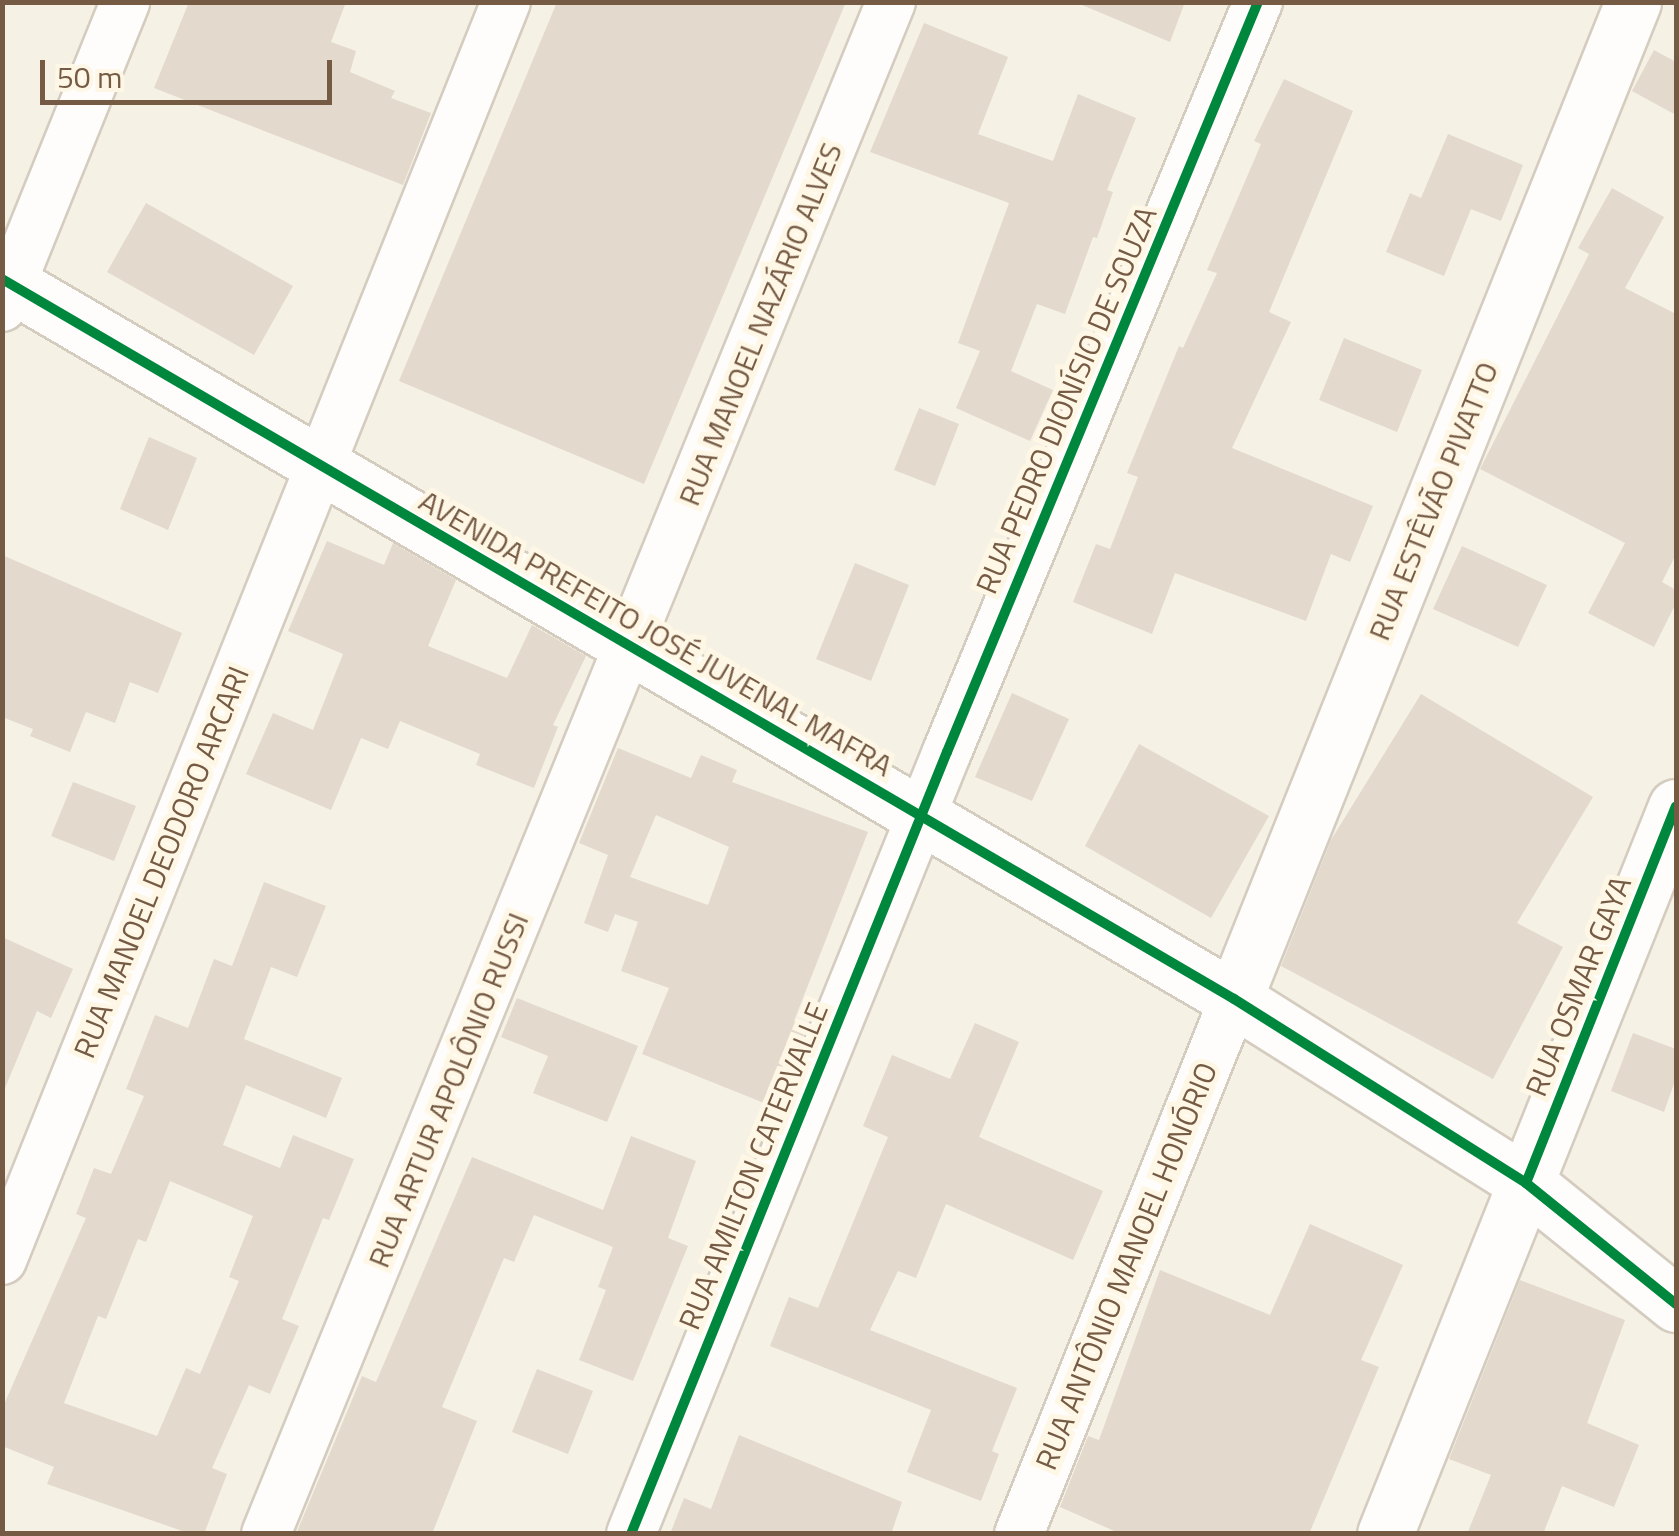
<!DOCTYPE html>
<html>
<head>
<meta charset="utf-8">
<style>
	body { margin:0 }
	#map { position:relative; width:1679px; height:1536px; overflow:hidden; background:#f6f1e5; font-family:"Titillium Web",sans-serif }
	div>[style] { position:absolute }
	.building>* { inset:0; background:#e3d9cd }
	.roads { filter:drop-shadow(2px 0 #d5ccc0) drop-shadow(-2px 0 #d5ccc0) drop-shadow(0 2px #d5ccc0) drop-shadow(0 -2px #d5ccc0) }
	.street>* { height:48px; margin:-24px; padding:0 24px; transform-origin:24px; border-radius:24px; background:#fefdfb }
	.secondary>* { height:55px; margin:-27.5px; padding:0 27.5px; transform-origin:27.5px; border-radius:27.5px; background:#fefdfb }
	.cycleway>* { height:10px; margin:-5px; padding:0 5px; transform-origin:5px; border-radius:5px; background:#00873e }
	span { translate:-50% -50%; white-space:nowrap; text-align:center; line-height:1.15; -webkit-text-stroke:10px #fff7e5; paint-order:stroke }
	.street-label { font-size:30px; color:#755a44 }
	.frame { position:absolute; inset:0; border:5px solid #755a44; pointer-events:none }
	.scale { position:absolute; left:40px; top:60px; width:292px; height:45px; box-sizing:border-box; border:5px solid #755a44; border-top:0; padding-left:12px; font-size:30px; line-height:35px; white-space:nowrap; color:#755a44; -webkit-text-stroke:8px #fff7e5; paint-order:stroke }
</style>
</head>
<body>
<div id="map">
	<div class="building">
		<i style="clip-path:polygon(189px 2px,346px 2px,331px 42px,356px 51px,350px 72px,395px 91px,391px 98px,431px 113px,403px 185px,154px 88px)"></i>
		<i style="clip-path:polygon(557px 2px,846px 2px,644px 484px,399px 381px)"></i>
		<i style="clip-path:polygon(1075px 2px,1185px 2px,1170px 42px)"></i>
		<i style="clip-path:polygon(924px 23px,1008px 57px,978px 134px,1053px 161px,1078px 94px,1136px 118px,1107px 190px,1113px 192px,1097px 238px,1093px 237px,1065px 314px,1037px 304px,1011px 371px,1053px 390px,1030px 441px,956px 408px,980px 351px,958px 343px,1009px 203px,870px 152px)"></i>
		<i style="clip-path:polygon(1654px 50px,1676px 62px,1676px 115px,1632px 91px)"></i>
		<i style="clip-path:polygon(1284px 79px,1353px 111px,1269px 312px,1291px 322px,1232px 448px,1373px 506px,1350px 562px,1331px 554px,1306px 621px,1175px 573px,1152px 634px,1073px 602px,1096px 544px,1110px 549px,1138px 477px,1127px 473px,1179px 346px,1183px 348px,1217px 273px,1207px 270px,1261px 144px,1254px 141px)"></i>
		<i style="clip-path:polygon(1448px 134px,1523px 165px,1501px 221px,1471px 209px,1444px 276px,1386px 252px,1410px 193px,1421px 198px)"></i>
		<i style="clip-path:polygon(1612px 188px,1664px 217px,1625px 288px,1676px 314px,1676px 554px,1662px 582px,1676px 590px,1676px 603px,1654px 647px,1588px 613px,1625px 543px,1480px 469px,1589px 254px,1578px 248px)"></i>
		<i style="clip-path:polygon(146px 203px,293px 286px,254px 355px,107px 272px)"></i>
		<i style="clip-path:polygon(1344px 338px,1422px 370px,1397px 432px,1319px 400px)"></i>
		<i style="clip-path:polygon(919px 408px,959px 424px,935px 486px,894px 470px)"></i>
		<i style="clip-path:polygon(149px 437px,197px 458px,168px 530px,120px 509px)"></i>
		<i style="clip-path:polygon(327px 541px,384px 565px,393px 543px,456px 580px,428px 646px,507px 678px,532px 625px,586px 656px,553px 725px,558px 727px,534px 788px,476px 765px,480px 754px,400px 721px,388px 749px,361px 738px,331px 810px,246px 774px,273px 713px,313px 730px,343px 654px,288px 631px)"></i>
		<i style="clip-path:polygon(1462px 546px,1547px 585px,1518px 647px,1433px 609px)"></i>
		<i style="clip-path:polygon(2px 555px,182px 633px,158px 693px,130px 682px,115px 723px,86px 712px,70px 752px,30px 736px,33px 729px,2px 717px)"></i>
		<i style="clip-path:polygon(855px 563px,909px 585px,871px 681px,816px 659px)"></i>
		<i style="clip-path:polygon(1012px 693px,1069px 719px,1032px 801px,975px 777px)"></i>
		<i style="clip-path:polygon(1421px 694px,1593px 797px,1517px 923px,1563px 947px,1493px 1079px,1281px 966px,1331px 840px)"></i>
		<i style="clip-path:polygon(1139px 744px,1269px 816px,1211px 918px,1085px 846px)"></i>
		<i style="clip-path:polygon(evenodd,618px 748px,691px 778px,701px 755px,737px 770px,732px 782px,868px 832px,794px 1021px,807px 1026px,774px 1107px,642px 1054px,669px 988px,621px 971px,638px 922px,615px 914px,608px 932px,584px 923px,608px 855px,579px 843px,618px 748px,656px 815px,729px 847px,708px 905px,630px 877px,656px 815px)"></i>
		<i style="clip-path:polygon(73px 782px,136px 806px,114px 861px,51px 836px)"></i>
		<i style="clip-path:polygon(evenodd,264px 882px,326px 906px,297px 977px,271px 967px,244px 1039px,342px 1078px,326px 1118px,246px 1085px,223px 1145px,280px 1168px,293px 1135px,354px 1159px,329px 1220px,323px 1218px,282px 1319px,299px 1326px,270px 1394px,249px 1385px,212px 1468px,227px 1474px,204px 1534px,191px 1534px,47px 1484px,54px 1467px,2px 1446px,2px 1409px,86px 1218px,76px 1214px,94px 1168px,111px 1174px,144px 1096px,126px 1089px,155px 1015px,188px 1028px,214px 959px,232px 966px,264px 882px,170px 1181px,253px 1216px,229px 1277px,239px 1281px,200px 1374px,186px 1368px,157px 1436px,64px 1403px,98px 1316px,106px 1319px,138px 1239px,146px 1242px,170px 1181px)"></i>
		<i style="clip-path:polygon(2px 937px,73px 969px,51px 1018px,37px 1011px,3px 1093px)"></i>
		<i style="clip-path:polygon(517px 998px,638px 1046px,607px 1122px,533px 1093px,548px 1056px,501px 1037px)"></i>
		<i style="clip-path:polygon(975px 1023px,1019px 1042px,979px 1137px,1103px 1191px,1073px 1260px,946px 1204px,916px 1278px,898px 1271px,870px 1330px,1017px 1388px,992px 1451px,999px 1454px,981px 1501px,907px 1472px,931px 1410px,770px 1346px,789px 1297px,818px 1308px,888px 1137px,863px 1126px,892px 1055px,950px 1079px)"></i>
		<i style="clip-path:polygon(1633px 1033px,1676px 1049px,1676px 1078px,1664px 1112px,1611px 1091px)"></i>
		<i style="clip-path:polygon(631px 1136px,696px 1161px,668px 1238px,688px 1246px,633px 1381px,579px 1360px,606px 1290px,598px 1287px,613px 1247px,534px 1215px,514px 1262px,504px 1258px,442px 1407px,477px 1421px,432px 1534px,296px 1534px,362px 1376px,376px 1382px,472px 1157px,603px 1210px)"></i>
		<i style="clip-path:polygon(1310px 1224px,1403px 1265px,1361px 1360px,1379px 1367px,1309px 1534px,1121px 1534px,1060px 1507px,1088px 1436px,1099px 1440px,1160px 1270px,1270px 1315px)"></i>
		<i style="clip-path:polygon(1520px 1280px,1625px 1320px,1587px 1423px,1639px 1445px,1614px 1507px,1562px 1486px,1543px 1534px,1467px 1534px,1491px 1475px,1449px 1459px)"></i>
		<i style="clip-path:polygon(537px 1369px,593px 1391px,568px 1454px,512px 1432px)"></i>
		<i style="clip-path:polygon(739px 1435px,902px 1502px,891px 1534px,670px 1534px,684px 1498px,711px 1509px)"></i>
	</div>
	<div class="roads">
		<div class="street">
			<i style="left:2px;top:307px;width:329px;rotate:-68deg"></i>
			<i style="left:2px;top:1260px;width:1355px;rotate:-68.17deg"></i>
			<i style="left:266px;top:1534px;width:1655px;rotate:-67.81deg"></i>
			<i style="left:631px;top:1534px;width:843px;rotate:-68deg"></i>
			<i style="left:947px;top:752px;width:812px;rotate:-67.48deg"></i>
			<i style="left:1019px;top:1534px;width:577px;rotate:-68.11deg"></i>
		</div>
		<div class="secondary">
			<i style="left:2px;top:279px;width:1427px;rotate:30.3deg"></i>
			<i style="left:1234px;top:999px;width:345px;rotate:32.2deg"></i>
			<i style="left:1526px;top:1183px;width:193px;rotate:38.9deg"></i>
			<i style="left:1234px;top:999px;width:1074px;rotate:-68.19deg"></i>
			<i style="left:1385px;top:1534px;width:783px;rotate:-68.19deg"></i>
		</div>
	</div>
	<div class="cycleway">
		<i style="left:2px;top:279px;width:1427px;rotate:30.3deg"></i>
		<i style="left:1234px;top:999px;width:345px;rotate:32.2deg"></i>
		<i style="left:1526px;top:1183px;width:193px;rotate:38.9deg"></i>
		<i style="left:1526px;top:1183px;width:405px;rotate:-68.3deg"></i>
		<i style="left:631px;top:1534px;width:843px;rotate:-68deg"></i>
		<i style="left:947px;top:752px;width:812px;rotate:-67.48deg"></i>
	</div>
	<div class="street-label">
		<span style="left:760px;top:324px;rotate:-68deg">RUA MANOEL NAZÁRIO ALVES</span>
		<span style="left:1066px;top:400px;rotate:-67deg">RUA PEDRO DIONÍSIO DE SOUZA</span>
		<span style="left:1433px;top:501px;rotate:-68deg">RUA ESTÊVÃO PIVATTO</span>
		<span style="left:656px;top:633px;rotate:30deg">AVENIDA PREFEITO JOSÉ JUVENAL MAFRA</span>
		<span style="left:161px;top:862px;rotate:-68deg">RUA MANOEL DEODORO ARCARI</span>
		<span style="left:1578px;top:986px;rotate:-68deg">RUA OSMAR GAYA</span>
		<span style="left:448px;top:1090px;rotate:-68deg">RUA ARTUR APOLÔNIO RUSSI</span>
		<span style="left:753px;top:1166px;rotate:-68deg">RUA AMILTON CATERVALLE</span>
		<span style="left:1126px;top:1266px;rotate:-68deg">RUA ANTÔNIO MANOEL HONÓRIO</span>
	</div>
	<div class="frame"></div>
	<div class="scale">50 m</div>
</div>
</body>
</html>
